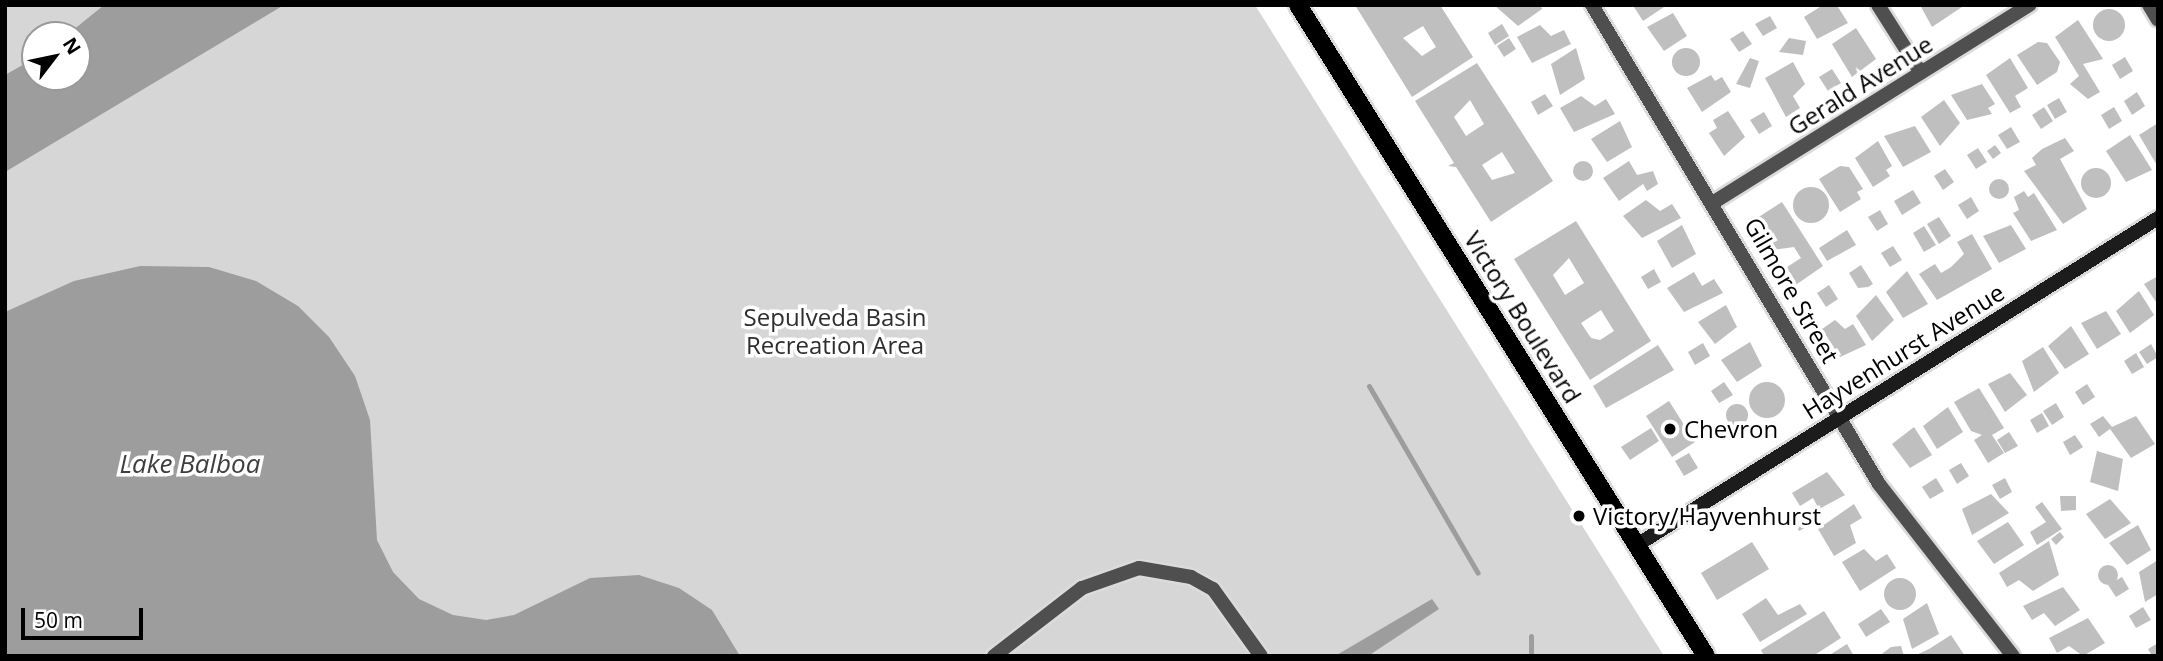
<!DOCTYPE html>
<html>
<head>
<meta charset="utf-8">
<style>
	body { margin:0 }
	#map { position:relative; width:2163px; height:661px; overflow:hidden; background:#fff; font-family:"Open Sans",sans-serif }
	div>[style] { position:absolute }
	.green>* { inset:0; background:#d6d6d6 }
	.water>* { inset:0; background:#9d9d9d }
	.stream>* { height:5px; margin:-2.5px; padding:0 2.5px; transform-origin:2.5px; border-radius:2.5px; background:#9d9d9d }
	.building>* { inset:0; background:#bfbfbf }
	.round { border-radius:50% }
	.roads { filter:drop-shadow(2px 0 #dbdbdb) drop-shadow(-2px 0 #dbdbdb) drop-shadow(0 2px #dbdbdb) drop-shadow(0 -2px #dbdbdb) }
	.minor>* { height:14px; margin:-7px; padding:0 7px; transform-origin:7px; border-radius:7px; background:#4f4f4f }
	.secondary>* { height:14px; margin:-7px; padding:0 7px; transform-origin:7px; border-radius:7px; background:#1c1c1c }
	.primary>* { height:18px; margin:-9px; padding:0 9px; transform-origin:9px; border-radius:9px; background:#000 }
	.dots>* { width:19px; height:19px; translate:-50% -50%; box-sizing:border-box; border:4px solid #fff; border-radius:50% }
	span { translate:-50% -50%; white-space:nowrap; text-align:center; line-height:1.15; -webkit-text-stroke:7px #fff; paint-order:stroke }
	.street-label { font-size:24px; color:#000 }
	.park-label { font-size:24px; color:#2d2d2d }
	.poi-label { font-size:24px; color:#000 }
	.left { translate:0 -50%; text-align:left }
	.water-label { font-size:26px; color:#3e3e3e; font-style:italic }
	.frame { position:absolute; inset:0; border:7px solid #000; pointer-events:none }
	.north { position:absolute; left:21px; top:21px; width:70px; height:70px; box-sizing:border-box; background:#fff; border:2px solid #999; border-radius:50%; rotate:58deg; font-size:19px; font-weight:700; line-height:28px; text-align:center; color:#000 }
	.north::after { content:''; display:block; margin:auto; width:24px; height:32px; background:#000; clip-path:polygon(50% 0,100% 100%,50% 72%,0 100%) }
	.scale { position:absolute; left:21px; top:608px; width:122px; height:32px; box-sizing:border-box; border:4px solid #000; border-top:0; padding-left:9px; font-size:21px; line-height:24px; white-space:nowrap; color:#000; -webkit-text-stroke:5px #fff; paint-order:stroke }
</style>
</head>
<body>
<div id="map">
	<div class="green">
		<i style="clip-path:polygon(evenodd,5px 5px,1255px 5px,1664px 656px,5px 656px,5px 5px,35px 35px,77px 35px,77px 77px,35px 77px,35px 35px)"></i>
	</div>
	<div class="water">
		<i style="clip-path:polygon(104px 5px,284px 5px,5px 172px,5px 75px,35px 58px,35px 77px,77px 77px,77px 35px,67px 35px)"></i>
		<i style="clip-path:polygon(140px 266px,209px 267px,256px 281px,298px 306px,329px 337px,355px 376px,370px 420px,377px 540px,393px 572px,419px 599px,453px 615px,486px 620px,514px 615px,590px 578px,639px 575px,679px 588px,712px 610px,740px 656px,5px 656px,5px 312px,74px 281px)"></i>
		<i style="clip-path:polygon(1432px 599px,1439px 609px,1368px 656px,1335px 656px)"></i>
	</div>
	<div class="stream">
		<i style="left:1369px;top:386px;width:216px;rotate:59.8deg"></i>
		<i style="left:1531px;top:636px;width:20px;rotate:90deg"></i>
	</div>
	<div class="building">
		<i style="clip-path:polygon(evenodd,1355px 5px,1440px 5px,1473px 57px,1412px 97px,1355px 5px,1423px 26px,1436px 47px,1422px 56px,1403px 38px,1423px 26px)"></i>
		<i style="clip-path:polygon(1494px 5px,1540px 5px,1542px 9px,1518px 26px)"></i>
		<i style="clip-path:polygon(1667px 5px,1643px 21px,1634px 7px,1637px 5px)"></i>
		<i style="clip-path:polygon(1823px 5px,1838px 7px,1848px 23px,1817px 39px,1804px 17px)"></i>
		<i style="clip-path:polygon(1920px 5px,1965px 5px,1932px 27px)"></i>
		<i class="round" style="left:2093px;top:9px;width:32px;height:32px"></i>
		<i style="clip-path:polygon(1673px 13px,1687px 36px,1664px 51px,1647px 27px)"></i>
		<i style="clip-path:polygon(1770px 16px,1777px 28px,1763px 36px,1755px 24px)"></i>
		<i style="clip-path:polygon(2078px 20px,2103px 59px,2083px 64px,2100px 92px,2088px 99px,2070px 84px,2079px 76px,2055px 37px)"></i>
		<i style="clip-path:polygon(1502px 24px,1509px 36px,1495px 45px,1488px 33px)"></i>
		<i style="clip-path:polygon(1540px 25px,1551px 36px,1564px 30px,1571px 44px,1532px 63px,1517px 37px)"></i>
		<i style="clip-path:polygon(1856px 28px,1876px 59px,1852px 77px,1832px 44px)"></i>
		<i style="clip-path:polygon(1743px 31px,1752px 44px,1739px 52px,1730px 39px)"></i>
		<i style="clip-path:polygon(1509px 38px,1516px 49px,1504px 57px,1497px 46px)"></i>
		<i style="clip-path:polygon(1789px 38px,1806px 41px,1803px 55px,1779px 52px)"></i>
		<i style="clip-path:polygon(2038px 42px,2047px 43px,2060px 62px,2057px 72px,2037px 85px,2017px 55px)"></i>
		<i class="round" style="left:1672px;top:48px;width:28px;height:28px"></i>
		<i style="clip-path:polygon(1576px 48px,1585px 79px,1560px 95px,1551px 64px)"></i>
		<i style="clip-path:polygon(2125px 57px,2133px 71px,2120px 79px,2112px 65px)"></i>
		<i style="clip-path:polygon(1750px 58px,1759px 61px,1750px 88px,1736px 84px)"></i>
		<i style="clip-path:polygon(2010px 58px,2028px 88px,2015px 96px,2021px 107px,2010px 113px,1986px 75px)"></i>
		<i style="clip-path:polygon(1793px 62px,1805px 84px,1793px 96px,1800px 108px,1786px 117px,1765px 78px)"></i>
		<i style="clip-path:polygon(evenodd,1477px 63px,1553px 181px,1491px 222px,1456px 167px,1448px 166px,1454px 163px,1415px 101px,1477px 63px,1470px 100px,1484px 124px,1466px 136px,1454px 117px,1470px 100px,1477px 63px,1502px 152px,1515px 173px,1492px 180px,1482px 165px,1502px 152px)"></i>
		<i style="clip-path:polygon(1832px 69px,1841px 83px,1828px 91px,1819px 77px)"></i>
		<i style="clip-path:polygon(1711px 75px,1715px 81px,1722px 77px,1731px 92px,1702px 112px,1687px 88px)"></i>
		<i style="clip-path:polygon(1982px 84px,1995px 104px,1988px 108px,1992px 114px,1967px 120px,1951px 95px)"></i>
		<i style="clip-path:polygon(2137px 92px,2145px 106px,2132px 115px,2124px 101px)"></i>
		<i style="clip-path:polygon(1545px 94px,1553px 106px,1538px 115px,1531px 102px)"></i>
		<i style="clip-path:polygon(1581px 96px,1595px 106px,1606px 99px,1615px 114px,1574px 132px,1560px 108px)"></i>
		<i style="clip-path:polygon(2059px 98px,2067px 112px,2055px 119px,2047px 105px)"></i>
		<i style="clip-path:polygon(1944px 100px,1960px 123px,1940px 146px,1921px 117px)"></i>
		<i style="clip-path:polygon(2044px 107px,2053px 121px,2041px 129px,2032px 115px)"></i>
		<i style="clip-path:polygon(2114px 107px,2122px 121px,2109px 129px,2101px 115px)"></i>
		<i style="clip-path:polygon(1728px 111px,1745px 137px,1724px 156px,1709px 133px,1717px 128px,1713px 120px)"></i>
		<i style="clip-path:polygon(1764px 112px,1772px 126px,1759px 134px,1750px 120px)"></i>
		<i style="clip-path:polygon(1620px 121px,1632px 147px,1607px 162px,1591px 139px)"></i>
		<i style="clip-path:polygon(2158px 123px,2158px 167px,2139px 135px)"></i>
		<i style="clip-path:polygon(1915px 126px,1931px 152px,1903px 167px,1884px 136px)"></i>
		<i style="clip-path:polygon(2011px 127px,2020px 142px,2007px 149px,1998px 135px)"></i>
		<i style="clip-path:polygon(2130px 135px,2152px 170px,2126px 182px,2106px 151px)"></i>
		<i style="clip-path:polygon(2065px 138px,2074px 151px,2060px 159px,2087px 209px,2063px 224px,2024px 171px,2036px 165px,2032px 158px,2042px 149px)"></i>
		<i style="clip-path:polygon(1878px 141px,1892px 166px,1886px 170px,1890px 176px,1873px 187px,1855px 158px)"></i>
		<i style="clip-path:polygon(1995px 145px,2001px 153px,1993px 159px,1987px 151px)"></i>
		<i style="clip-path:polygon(1978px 148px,1987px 162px,1976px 169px,1967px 155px)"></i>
		<i style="clip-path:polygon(1629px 161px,1637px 175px,1653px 171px,1658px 184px,1647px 191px,1643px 184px,1619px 201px,1603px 178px)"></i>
		<i class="round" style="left:1573px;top:161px;width:20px;height:20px"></i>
		<i style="clip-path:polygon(1840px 166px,1849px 167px,1863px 189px,1857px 192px,1861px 199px,1840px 212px,1819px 179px)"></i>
		<i class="round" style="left:2081px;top:168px;width:30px;height:30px"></i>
		<i style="clip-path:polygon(1945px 169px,1954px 182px,1943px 190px,1934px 176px)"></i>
		<i class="round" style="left:1989px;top:179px;width:20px;height:20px"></i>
		<i class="round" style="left:1793px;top:187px;width:36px;height:36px"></i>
		<i style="clip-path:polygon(1913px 190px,1921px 203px,1902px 215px,1894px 201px)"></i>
		<i style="clip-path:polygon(2024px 191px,2028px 197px,2034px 193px,2057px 230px,2031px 241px,2013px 213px,2019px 210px,2014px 197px)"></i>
		<i style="clip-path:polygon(1971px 197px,1979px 211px,1967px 219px,1958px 205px)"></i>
		<i style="clip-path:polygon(1646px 200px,1660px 211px,1672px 204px,1681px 218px,1642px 238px,1623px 216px)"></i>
		<i style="clip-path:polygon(1782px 202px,1823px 266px,1787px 291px,1793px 281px,1787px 267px,1801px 258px,1794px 247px,1773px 250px,1754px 220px)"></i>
		<i style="clip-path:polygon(1880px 210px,1888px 224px,1877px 231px,1868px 217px)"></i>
		<i style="clip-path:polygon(1939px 217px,1951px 236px,1939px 244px,1927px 224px)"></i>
		<i style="clip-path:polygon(evenodd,1576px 221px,1651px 341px,1590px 380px,1514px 259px,1576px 221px,1569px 258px,1584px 283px,1565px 295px,1553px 275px,1569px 258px,1576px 221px,1601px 310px,1614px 331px,1600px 340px,1591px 338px,1581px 323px,1601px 310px)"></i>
		<i style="clip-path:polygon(1682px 225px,1696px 254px,1672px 268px,1657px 241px)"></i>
		<i style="clip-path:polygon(2011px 225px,2026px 249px,1999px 263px,1983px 236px)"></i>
		<i style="clip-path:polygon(1924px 226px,1936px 245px,1924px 252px,1913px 233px)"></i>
		<i style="clip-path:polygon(1847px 230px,1856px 245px,1827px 261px,1819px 248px)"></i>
		<i style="clip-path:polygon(1972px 234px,1992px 269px,1937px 300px,1919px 274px,1935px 264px,1941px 273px,1951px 267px,1964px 254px,1957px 242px)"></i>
		<i style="clip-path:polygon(1893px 246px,1902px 260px,1890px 267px,1881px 253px)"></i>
		<i style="clip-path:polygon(1861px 265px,1873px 284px,1868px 287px,1858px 288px,1849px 273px)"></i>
		<i style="clip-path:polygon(1654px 269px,1661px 282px,1648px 289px,1641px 277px)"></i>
		<i style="clip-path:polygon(1907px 271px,1928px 304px,1903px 318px,1886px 292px)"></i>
		<i style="clip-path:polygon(1694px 272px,1702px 286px,1714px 279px,1723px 293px,1684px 312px,1667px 288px)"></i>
		<i style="clip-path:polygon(2158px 276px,2158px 305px,2144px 284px)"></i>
		<i style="clip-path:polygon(1829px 285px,1838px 299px,1826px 307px,1817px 293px)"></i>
		<i style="clip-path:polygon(2139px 291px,2154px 315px,2130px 333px,2116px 311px)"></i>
		<i style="clip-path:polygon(1876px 295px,1894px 320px,1872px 341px,1856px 316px)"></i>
		<i style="clip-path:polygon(1726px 305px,1737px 327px,1715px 344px,1698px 322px)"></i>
		<i style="clip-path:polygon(2106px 311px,2121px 334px,2097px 349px,2081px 323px)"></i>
		<i style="clip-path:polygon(1835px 320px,1845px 329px,1853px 324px,1866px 345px,1840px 357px,1822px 329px)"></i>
		<i style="clip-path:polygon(2071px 326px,2089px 354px,2065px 369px,2048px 346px)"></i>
		<i style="clip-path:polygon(1750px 342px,1762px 366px,1737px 382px,1721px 360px)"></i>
		<i style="clip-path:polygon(1703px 343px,1710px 356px,1695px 365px,1688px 352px)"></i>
		<i style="clip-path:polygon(2151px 344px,2158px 357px,2147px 364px,2139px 352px)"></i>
		<i style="clip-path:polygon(1658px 345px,1674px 370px,1606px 408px,1593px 386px)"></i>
		<i style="clip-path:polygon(2043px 347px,2059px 373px,2034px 392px,2022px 361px)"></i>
		<i style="clip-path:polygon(2136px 353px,2144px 367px,2132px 374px,2124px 361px)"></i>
		<i style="clip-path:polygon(2010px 373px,2027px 395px,2005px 412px,1988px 384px)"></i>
		<i class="round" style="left:1749px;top:382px;width:36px;height:36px"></i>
		<i style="clip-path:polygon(1724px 382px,1733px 395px,1719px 403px,1711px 391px)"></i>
		<i style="clip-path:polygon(2087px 384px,2095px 397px,2083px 405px,2075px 392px)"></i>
		<i style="clip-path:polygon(1979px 388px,2004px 428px,1992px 435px,2004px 453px,1988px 463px,1974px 440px,1982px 435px,1971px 431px,1954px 402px)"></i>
		<i style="clip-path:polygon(1669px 401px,1695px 442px,1672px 457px,1646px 416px)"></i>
		<i style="clip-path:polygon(2056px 403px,2064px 417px,2052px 425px,2043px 411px)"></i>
		<i class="round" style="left:1726px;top:404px;width:22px;height:22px"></i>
		<i style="clip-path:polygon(1948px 407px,1963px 432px,1937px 449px,1923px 426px)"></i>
		<i style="clip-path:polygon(2042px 413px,2049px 426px,2037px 433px,2030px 420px)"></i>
		<i style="clip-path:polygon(2103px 416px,2112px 427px,2136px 416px,2155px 444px,2131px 458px,2110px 429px,2099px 437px,2090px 424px)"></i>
		<i style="clip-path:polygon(1914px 427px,1932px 455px,1910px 468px,1892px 444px)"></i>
		<i style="clip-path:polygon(1651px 428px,1659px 441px,1630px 460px,1621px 447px)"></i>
		<i style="clip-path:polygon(2009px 432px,2018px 446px,2005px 453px,1997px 440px)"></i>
		<i style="clip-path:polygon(2075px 435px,2083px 447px,2070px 455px,2063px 442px)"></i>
		<i style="clip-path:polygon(2097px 451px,2123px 459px,2118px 491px,2090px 482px)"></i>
		<i style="clip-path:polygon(1689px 453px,1698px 468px,1684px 476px,1675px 461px)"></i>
		<i style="clip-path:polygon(1961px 463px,1969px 476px,1957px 484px,1949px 470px)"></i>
		<i style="clip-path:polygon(1827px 472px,1845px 495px,1819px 509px,1813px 498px,1800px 506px,1792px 493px)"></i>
		<i style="clip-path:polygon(1936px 478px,1944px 491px,1930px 499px,1922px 487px)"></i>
		<i style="clip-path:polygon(2005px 478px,2012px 492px,2000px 499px,1992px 485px)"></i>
		<i style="clip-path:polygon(1991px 494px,2009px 513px,1972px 535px,1962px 509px)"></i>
		<i style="clip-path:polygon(2060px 496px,2076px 496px,2076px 510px,2061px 511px)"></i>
		<i style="clip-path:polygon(2110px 499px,2131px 523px,2105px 539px,2086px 514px)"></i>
		<i style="clip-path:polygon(2042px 502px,2062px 529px,2037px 545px,2030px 532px,2046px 522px,2035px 507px)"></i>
		<i style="clip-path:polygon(1854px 504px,1862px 518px,1850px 525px,1856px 543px,1834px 556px,1818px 529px)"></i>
		<i style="clip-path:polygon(1807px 511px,1814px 523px,1799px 531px,1792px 519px)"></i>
		<i style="clip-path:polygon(2008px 522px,2024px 545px,1994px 564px,1977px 541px)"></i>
		<i style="clip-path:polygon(2138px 525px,2151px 550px,2127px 565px,2109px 543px)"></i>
		<i style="clip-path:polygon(2060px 532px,2064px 537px,2056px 545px,2051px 539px)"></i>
		<i style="clip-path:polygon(2049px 541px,2059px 575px,2033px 591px,2019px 580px,2007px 587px,1999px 573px)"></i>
		<i style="clip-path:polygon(1752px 542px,1769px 569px,1717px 600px,1701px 573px)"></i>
		<i style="clip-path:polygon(1864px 549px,1876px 561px,1887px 554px,1896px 568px,1860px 591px,1842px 562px)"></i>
		<i style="clip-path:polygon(2158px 560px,2158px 594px,2145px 602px,2139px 572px)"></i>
		<i class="round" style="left:2098px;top:565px;width:20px;height:20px"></i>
		<i style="clip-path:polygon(2122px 577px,2129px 589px,2116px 597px,2108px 585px)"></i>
		<i class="round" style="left:1884px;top:578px;width:32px;height:32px"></i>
		<i style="clip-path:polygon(2063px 587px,2080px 610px,2055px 626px,2044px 613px,2032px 620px,2023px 606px)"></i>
		<i style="clip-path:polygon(1766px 598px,1778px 615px,1800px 604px,1807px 614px,1760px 642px,1742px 614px)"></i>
		<i style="clip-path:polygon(1927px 603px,1939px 634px,1912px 649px,1903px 619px)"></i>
		<i style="clip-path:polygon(2143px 607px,2151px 620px,2136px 628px,2129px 616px)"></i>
		<i style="clip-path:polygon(1881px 609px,1890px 622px,1866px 637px,1858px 624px)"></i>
		<i style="clip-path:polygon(1824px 611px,1841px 638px,1813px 656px,1764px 656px,1761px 650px)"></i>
		<i style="clip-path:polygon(2088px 618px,2105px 643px,2083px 656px,2069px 646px,2057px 653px,2049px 638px)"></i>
		<i style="clip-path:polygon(1951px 635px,1965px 656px,1914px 656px,1929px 649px)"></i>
		<i style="clip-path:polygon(2158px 643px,2158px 656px,2152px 656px,2148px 649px)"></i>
		<i style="clip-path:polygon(1847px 644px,1854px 656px,1828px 656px)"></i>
		<i style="clip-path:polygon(1901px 646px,1904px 656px,1879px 656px,1891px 647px)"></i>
	</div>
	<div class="roads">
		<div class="minor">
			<i style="left:1592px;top:5px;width:558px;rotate:59.07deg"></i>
			<i style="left:1879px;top:484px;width:218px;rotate:52.1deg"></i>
			<i style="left:1878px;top:5px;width:80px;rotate:57.7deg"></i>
			<i style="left:2149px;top:5px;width:17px;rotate:59deg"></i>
			<i style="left:1714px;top:202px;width:372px;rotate:-32deg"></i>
			<i style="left:994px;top:656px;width:111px;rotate:-37.7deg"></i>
			<i style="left:1082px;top:588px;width:60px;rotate:-19.3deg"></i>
			<i style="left:1139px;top:568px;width:53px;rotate:9.8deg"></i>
			<i style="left:1191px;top:577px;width:25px;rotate:29deg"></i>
			<i style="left:1213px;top:589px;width:82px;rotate:54.4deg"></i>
		</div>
		<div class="secondary">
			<i style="left:1637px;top:545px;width:615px;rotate:-32.11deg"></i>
		</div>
		<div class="primary">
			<i style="left:1298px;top:5px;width:768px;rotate:57.92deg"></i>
		</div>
	</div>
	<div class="dots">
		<i style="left:1670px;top:429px;background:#000"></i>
		<i style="left:1579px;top:516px;background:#000"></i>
	</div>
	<div class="street-label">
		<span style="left:1860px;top:85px;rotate:-32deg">Gerald Avenue</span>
		<span style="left:1792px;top:290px;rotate:60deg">Gilmore Street</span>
		<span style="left:1523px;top:317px;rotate:58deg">Victory Boulevard</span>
		<span style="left:1903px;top:351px;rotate:-32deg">Hayvenhurst Avenue</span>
	</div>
	<div class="park-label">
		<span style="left:835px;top:331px">Sepulveda Basin<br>Recreation Area</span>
	</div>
	<div class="poi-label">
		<span class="left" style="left:1684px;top:429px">Chevron</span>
		<span class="left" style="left:1593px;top:516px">Victory/Hayvenhurst</span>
	</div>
	<div class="water-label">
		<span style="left:190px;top:464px">Lake Balboa</span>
	</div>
	<div class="frame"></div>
	<div class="north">N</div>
	<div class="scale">50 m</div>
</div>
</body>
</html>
